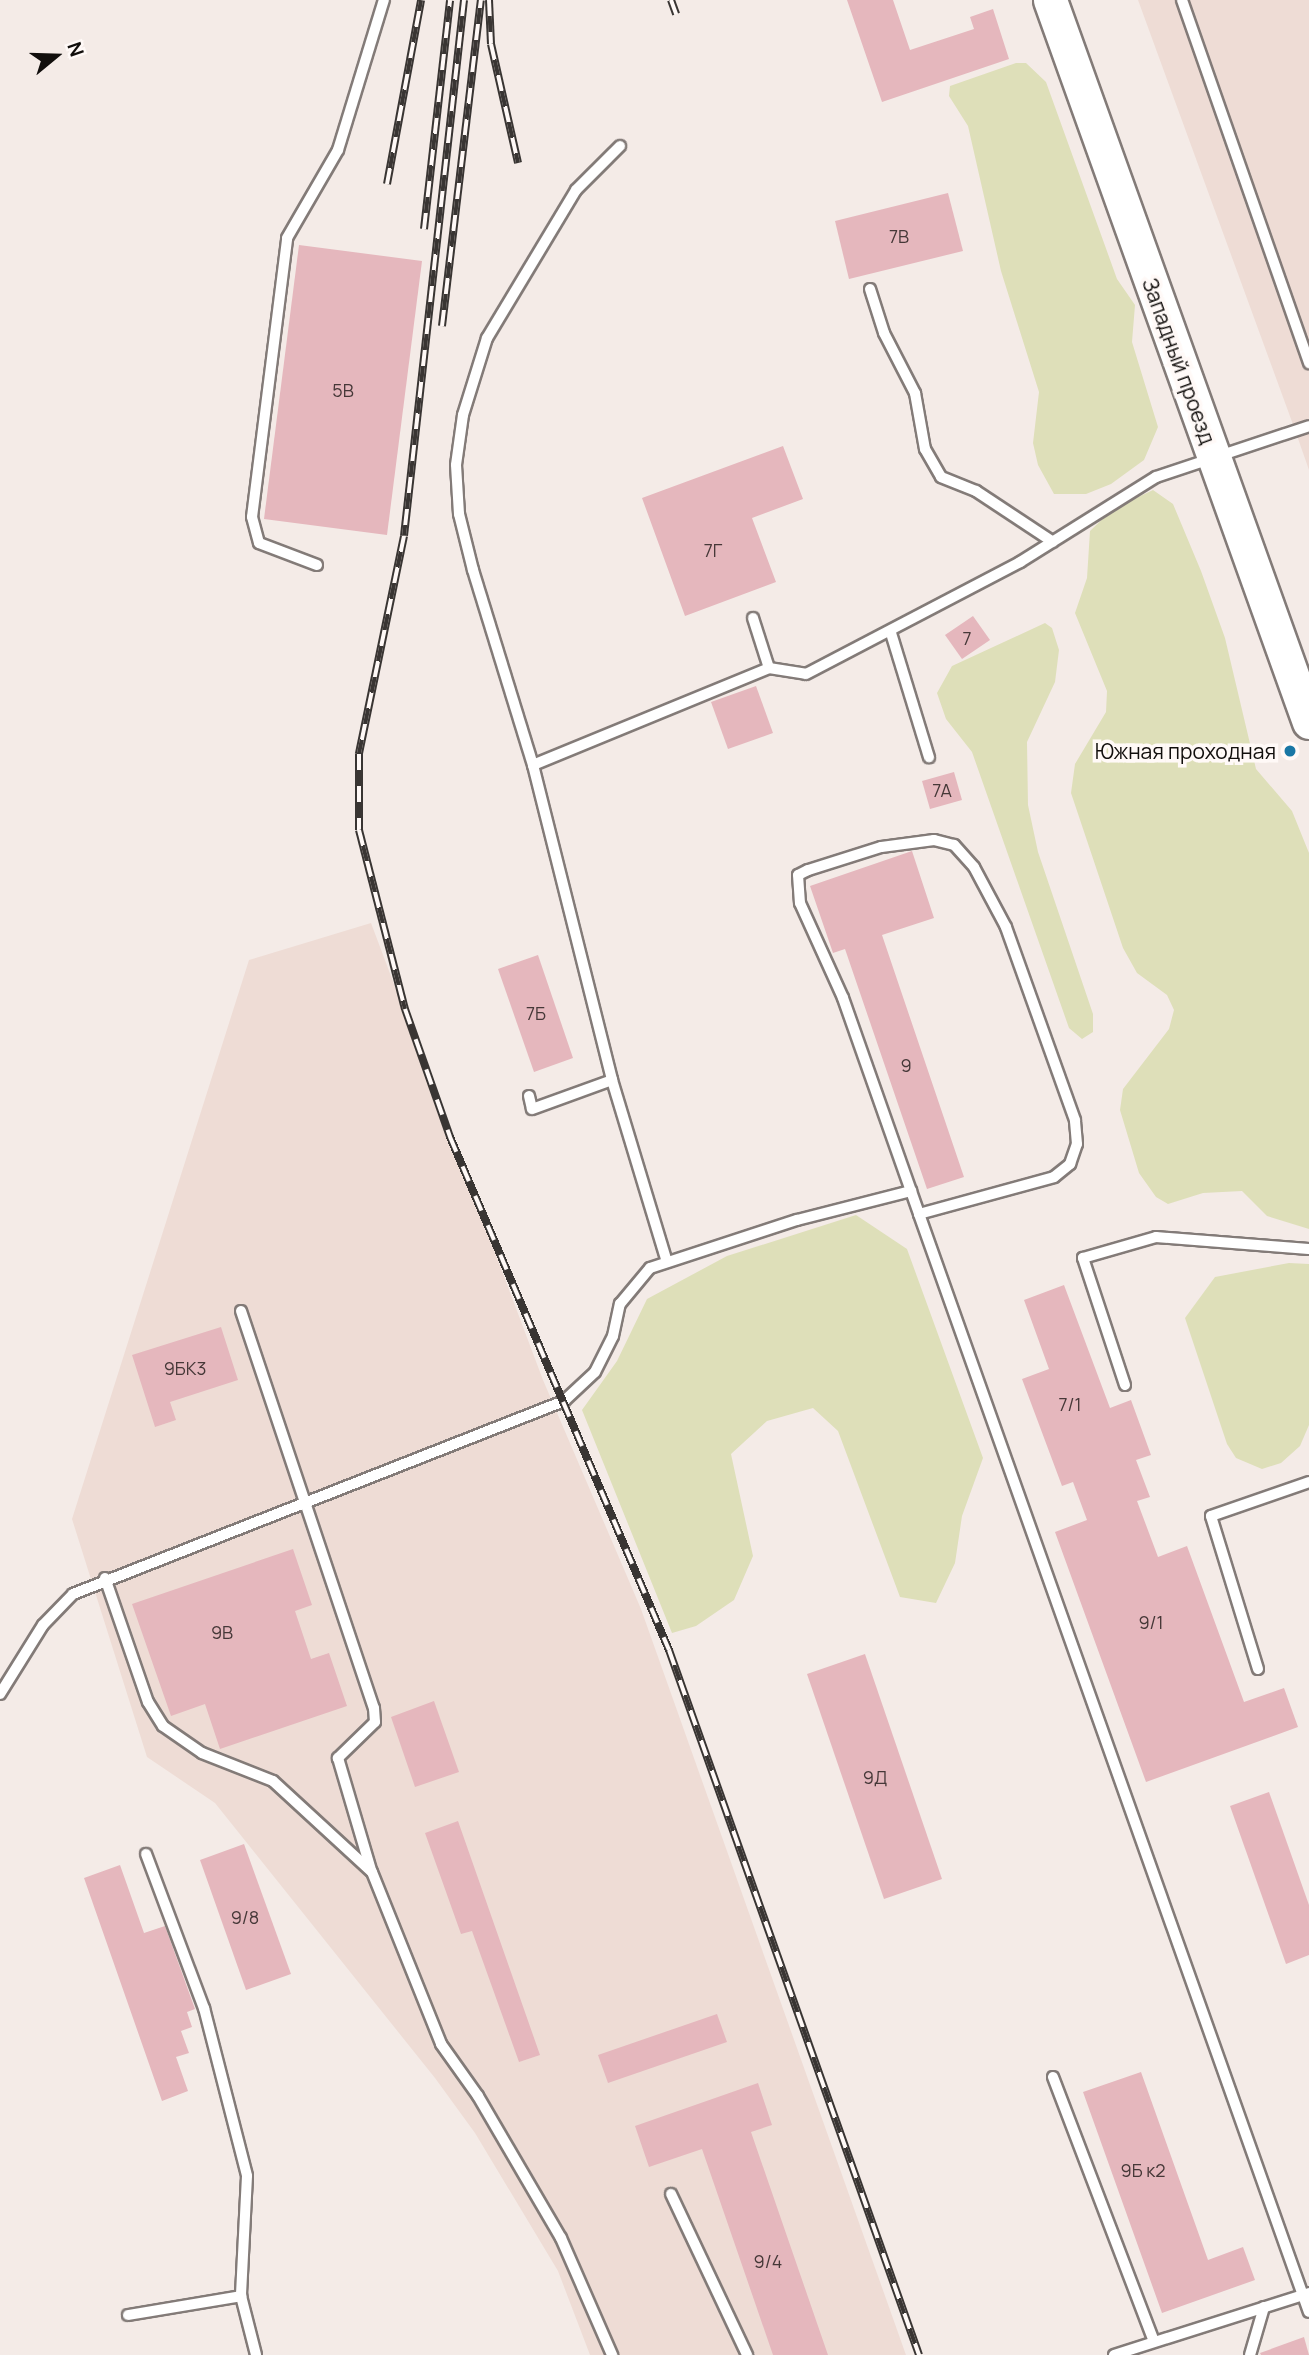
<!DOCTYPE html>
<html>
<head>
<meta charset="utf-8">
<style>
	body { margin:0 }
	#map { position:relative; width:1309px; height:2355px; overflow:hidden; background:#f4ebe7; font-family:Manrope,sans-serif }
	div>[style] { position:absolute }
	.built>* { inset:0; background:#eedcd5 }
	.green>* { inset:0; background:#dedfb9 }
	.building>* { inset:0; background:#e5b7bd }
	.roads { filter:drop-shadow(2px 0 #837b78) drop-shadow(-2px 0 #837b78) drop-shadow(0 2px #837b78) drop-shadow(0 -2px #837b78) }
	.lane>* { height:10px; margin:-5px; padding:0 5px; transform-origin:5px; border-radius:5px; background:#fff }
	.primary>* { height:33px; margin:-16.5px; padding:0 16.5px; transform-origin:16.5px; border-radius:16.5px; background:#fff }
	.rail>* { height:8px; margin-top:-4px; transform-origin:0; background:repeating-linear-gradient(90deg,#fff9f7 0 16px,#393533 0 32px); box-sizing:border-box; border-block:2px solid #393533 }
	.dots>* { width:19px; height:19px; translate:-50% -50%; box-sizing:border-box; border:4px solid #fff9f7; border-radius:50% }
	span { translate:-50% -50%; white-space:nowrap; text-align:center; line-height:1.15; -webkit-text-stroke:7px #fff9f7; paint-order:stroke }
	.number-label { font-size:18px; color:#463838 }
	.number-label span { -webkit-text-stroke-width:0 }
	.street-label { font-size:21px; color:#110e0c }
	.poi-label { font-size:21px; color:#110e0c }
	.right { translate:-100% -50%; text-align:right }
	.north { position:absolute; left:21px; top:21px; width:70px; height:70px; -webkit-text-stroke:5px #fff9f7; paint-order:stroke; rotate:71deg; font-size:19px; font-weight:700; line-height:28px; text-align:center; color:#110e0c }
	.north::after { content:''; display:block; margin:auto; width:24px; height:32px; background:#110e0c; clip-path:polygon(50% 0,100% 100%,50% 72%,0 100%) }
</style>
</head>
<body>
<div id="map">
	<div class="built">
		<i style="clip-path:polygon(1138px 0,1309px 0,1309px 470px,1295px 430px)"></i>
		<i style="clip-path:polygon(371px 923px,543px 1380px,641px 1609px,906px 2355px,590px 2355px,558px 2271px,475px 2133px,435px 2078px,215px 1803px,147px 1757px,72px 1519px,249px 960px)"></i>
	</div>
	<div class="green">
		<i style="clip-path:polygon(1016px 63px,1026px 63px,1046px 82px,1117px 279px,1135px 305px,1132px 342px,1158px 427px,1144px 460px,1111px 484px,1086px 494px,1054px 494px,1038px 465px,1033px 443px,1039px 392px,1001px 271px,968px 126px,949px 96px,950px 86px)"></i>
		<i style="clip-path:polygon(1153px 490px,1173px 504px,1201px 571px,1225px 638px,1256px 769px,1292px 811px,1309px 853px,1309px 1229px,1267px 1216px,1242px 1191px,1203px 1193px,1168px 1204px,1156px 1197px,1139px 1173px,1120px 1110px,1123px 1089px,1169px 1029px,1174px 1010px,1167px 995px,1137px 973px,1123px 948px,1071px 793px,1075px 764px,1106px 712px,1107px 691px,1075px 613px,1087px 578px,1090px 531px,1113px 509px)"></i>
		<i style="clip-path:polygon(1045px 623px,1052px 628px,1059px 650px,1055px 682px,1027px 742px,1028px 805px,1038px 852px,1093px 1014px,1093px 1032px,1082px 1039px,1069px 1028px,972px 752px,946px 719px,937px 693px,952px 666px)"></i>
		<i style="clip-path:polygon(856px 1215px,907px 1249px,983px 1458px,962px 1516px,955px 1563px,936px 1603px,900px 1597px,838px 1431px,813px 1408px,767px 1421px,731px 1454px,753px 1556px,734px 1600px,696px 1626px,672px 1633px,582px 1410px,617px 1361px,647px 1299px,727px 1256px)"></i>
		<i style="clip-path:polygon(1289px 1263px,1309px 1264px,1309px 1425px,1300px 1446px,1281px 1463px,1262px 1469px,1236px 1458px,1227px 1444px,1185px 1318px,1215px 1277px)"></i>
	</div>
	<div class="building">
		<i style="clip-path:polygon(847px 0,893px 0,910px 50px,974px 29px,970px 17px,993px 9px,1009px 59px,882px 102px)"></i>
		<i style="clip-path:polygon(948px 193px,963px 251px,849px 279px,835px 221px)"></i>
		<i style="clip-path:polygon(299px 245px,422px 261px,387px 535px,264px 519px)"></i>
		<i style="clip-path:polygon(783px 446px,803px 499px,752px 518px,776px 582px,685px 616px,642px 498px)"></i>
		<i style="clip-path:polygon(973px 616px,990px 640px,962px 659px,945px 635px)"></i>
		<i style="clip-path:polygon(756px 686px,773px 733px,728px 749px,711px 702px)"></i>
		<i style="clip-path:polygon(954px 772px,962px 800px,930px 809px,922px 781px)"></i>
		<i style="clip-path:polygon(912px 851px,934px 918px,882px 935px,964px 1177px,927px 1189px,845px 949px,833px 953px,810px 886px)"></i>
		<i style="clip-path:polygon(538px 955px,573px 1058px,534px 1072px,498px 969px)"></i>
		<i style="clip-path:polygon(1064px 1285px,1110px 1408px,1131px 1400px,1151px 1455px,1136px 1460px,1150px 1497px,1137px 1501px,1158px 1557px,1187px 1546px,1244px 1702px,1284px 1688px,1298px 1727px,1146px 1782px,1055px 1532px,1087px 1520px,1073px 1482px,1062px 1486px,1022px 1379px,1049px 1369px,1024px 1300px)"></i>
		<i style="clip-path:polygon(221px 1327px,238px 1380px,170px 1402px,176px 1420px,155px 1427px,132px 1355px)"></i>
		<i style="clip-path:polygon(293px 1549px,312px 1605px,295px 1611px,311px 1659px,329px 1653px,347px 1706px,220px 1749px,205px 1704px,171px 1716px,132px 1604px)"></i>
		<i style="clip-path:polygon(865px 1654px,942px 1879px,884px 1899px,807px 1674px)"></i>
		<i style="clip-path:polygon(434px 1701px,459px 1772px,415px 1787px,391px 1717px)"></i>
		<i style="clip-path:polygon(1269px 1792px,1309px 1905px,1309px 1955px,1286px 1964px,1230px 1806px)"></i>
		<i style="clip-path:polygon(458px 1821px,540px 2055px,519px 2062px,472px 1931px,461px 1934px,425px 1833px)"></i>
		<i style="clip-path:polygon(244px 1844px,291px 1974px,246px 1990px,200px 1860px)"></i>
		<i style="clip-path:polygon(120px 1865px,144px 1933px,165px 1926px,195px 2009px,187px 2012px,192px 2027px,181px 2031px,189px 2053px,176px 2057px,188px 2091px,162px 2101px,84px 1878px)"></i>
		<i style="clip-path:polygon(717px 2014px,727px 2042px,608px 2083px,598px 2055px)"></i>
		<i style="clip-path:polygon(1141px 2072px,1208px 2260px,1243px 2247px,1255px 2280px,1162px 2313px,1083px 2092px)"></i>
		<i style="clip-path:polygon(758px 2083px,772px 2125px,751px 2132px,828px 2355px,773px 2355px,702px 2149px,649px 2167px,635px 2126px)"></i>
		<i style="clip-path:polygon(1304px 2337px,1309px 2355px,1261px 2355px,1260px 2353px)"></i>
	</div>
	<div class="roads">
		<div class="lane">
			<i style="left:1182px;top:0;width:385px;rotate:70.7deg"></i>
			<i style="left:620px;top:146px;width:62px;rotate:135deg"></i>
			<i style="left:576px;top:190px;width:173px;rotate:121deg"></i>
			<i style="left:487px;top:338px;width:81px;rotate:107.3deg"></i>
			<i style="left:463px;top:415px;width:50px;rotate:98deg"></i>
			<i style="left:456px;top:465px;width:49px;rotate:86.5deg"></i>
			<i style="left:459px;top:514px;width:58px;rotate:76deg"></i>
			<i style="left:473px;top:570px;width:204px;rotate:72.9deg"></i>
			<i style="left:533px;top:765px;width:325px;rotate:75.9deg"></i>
			<i style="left:612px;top:1080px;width:190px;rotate:73.2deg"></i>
			<i style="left:870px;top:289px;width:46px;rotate:72.3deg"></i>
			<i style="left:884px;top:333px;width:68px;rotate:62.7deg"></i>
			<i style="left:915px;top:393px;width:57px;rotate:79.9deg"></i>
			<i style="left:925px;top:449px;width:32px;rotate:60deg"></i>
			<i style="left:941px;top:477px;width:38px;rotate:22deg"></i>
			<i style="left:976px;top:491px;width:92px;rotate:33.5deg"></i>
			<i style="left:317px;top:565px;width:62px;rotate:-159.2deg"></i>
			<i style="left:259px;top:543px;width:27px;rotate:-105deg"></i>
			<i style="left:252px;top:517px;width:281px;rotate:-82.8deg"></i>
			<i style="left:287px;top:238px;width:102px;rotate:-59.9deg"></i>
			<i style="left:338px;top:150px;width:157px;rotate:-73deg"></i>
			<i style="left:753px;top:618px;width:52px;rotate:72.3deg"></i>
			<i style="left:891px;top:633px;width:130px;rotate:73deg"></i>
			<i style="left:533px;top:765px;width:255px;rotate:-22.3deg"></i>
			<i style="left:769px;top:668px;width:37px;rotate:9deg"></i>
			<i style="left:806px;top:674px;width:242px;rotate:-27.6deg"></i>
			<i style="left:1020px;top:562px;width:160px;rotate:-32deg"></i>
			<i style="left:1156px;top:477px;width:161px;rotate:-18.4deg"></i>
			<i style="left:529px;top:1096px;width:13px;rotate:77deg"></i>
			<i style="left:532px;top:1109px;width:85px;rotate:-19.9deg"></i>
			<i style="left:919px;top:1214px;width:140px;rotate:-15.3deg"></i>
			<i style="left:1054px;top:1177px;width:21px;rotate:-39deg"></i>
			<i style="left:1070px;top:1164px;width:21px;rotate:-71deg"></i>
			<i style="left:1077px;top:1144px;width:24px;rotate:-95deg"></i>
			<i style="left:1075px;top:1120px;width:205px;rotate:-109.7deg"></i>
			<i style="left:1006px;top:927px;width:68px;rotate:-118.1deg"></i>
			<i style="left:974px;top:867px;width:30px;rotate:-132deg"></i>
			<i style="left:954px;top:845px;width:21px;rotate:-166deg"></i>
			<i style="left:934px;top:840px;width:53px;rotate:172.5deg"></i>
			<i style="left:881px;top:847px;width:77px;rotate:162.5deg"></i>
			<i style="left:808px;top:870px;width:11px;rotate:153deg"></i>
			<i style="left:798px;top:875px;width:28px;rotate:86deg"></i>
			<i style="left:800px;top:903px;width:104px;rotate:65.6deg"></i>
			<i style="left:843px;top:998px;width:229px;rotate:70.6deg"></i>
			<i style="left:919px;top:1214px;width:1165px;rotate:70.45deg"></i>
			<i style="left:241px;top:1311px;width:419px;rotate:71.5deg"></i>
			<i style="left:374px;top:1708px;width:14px;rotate:86deg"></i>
			<i style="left:375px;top:1722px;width:52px;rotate:135.8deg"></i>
			<i style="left:338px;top:1758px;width:117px;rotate:73.6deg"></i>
			<i style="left:1125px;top:1385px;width:134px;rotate:-108.3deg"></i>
			<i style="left:1083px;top:1258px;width:76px;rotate:-16deg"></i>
			<i style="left:1156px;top:1237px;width:153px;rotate:4.5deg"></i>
			<i style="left:105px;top:1578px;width:131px;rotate:70.9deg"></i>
			<i style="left:148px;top:1702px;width:28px;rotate:58deg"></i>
			<i style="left:163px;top:1726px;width:47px;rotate:34.7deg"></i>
			<i style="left:202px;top:1753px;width:76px;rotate:21.5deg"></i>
			<i style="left:273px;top:1781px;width:134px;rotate:42.6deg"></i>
			<i style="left:372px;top:1872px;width:185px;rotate:68.1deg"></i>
			<i style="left:441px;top:2044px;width:64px;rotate:54.6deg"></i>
			<i style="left:478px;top:2096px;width:164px;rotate:59.7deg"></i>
			<i style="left:561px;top:2238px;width:128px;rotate:66.4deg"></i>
			<i style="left:1258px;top:1669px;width:160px;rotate:-107.1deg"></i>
			<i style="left:1211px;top:1516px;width:104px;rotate:-19.1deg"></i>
			<i style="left:0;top:1694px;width:81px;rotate:-58.1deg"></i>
			<i style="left:43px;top:1625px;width:43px;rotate:-45.9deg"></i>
			<i style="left:73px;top:1594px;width:528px;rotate:-21.46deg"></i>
			<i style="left:564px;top:1401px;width:42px;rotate:-43.1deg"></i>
			<i style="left:595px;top:1372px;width:40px;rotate:-63.4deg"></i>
			<i style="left:613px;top:1336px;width:33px;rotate:-78deg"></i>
			<i style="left:620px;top:1304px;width:47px;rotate:-50.2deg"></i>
			<i style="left:650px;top:1268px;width:155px;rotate:-18.1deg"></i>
			<i style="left:797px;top:1220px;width:118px;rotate:-14.3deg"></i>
			<i style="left:146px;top:1854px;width:165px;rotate:69.4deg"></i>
			<i style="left:204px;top:2008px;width:173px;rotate:75.6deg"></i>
			<i style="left:247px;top:2176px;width:120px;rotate:92.9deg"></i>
			<i style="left:241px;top:2296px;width:61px;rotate:75.7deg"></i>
			<i style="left:1053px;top:2077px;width:283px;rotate:69.1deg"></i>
			<i style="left:671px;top:2194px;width:178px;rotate:64.7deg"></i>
			<i style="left:128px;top:2315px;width:115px;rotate:-9.5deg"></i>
			<i style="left:1114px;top:2355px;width:205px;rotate:-17.6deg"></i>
			<i style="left:1250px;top:2355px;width:50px;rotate:-73.7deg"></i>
		</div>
		<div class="primary">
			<i style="left:1050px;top:0;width:767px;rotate:70.27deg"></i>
		</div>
	</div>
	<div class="rail">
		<i style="left:464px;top:0;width:539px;rotate:96.39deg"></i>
		<i style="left:404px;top:536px;width:223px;rotate:101.7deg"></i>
		<i style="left:359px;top:754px;width:76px;rotate:90deg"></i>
		<i style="left:359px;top:830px;width:185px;rotate:75.6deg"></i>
		<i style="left:405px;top:1009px;width:136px;rotate:70.6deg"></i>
		<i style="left:450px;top:1137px;width:558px;rotate:66.88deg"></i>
		<i style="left:669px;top:1650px;width:748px;rotate:70.47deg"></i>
		<i style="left:489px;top:0;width:44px;rotate:87.4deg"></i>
		<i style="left:491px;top:44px;width:122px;rotate:77.2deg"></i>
		<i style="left:671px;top:0;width:15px;rotate:70deg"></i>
		<i style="left:387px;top:184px;width:187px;rotate:-79.5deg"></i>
		<i style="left:424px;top:229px;width:230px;rotate:-83.5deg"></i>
		<i style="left:442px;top:326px;width:328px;rotate:-83.2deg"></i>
	</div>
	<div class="dots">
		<i style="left:1290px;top:751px;background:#1977a5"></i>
	</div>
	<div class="number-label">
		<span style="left:899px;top:236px">7В</span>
		<span style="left:343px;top:390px">5В</span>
		<span style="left:713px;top:550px">7Г</span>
		<span style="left:967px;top:638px">7</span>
		<span style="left:942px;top:790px">7А</span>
		<span style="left:536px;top:1013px">7Б</span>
		<span style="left:906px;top:1065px">9</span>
		<span style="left:185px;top:1368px">9БК3</span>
		<span style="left:1070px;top:1404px">7/1</span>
		<span style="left:1151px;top:1622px">9/1</span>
		<span style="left:222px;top:1632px">9В</span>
		<span style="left:875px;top:1777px">9Д</span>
		<span style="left:245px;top:1917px">9/8</span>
		<span style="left:1143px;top:2170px">9Б к2</span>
		<span style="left:768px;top:2261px">9/4</span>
	</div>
	<div class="street-label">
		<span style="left:1179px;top:361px;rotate:70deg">Западный проезд</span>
	</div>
	<div class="poi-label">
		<span class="right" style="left:1276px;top:751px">Южная проходная</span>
	</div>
	<div class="north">N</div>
</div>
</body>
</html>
